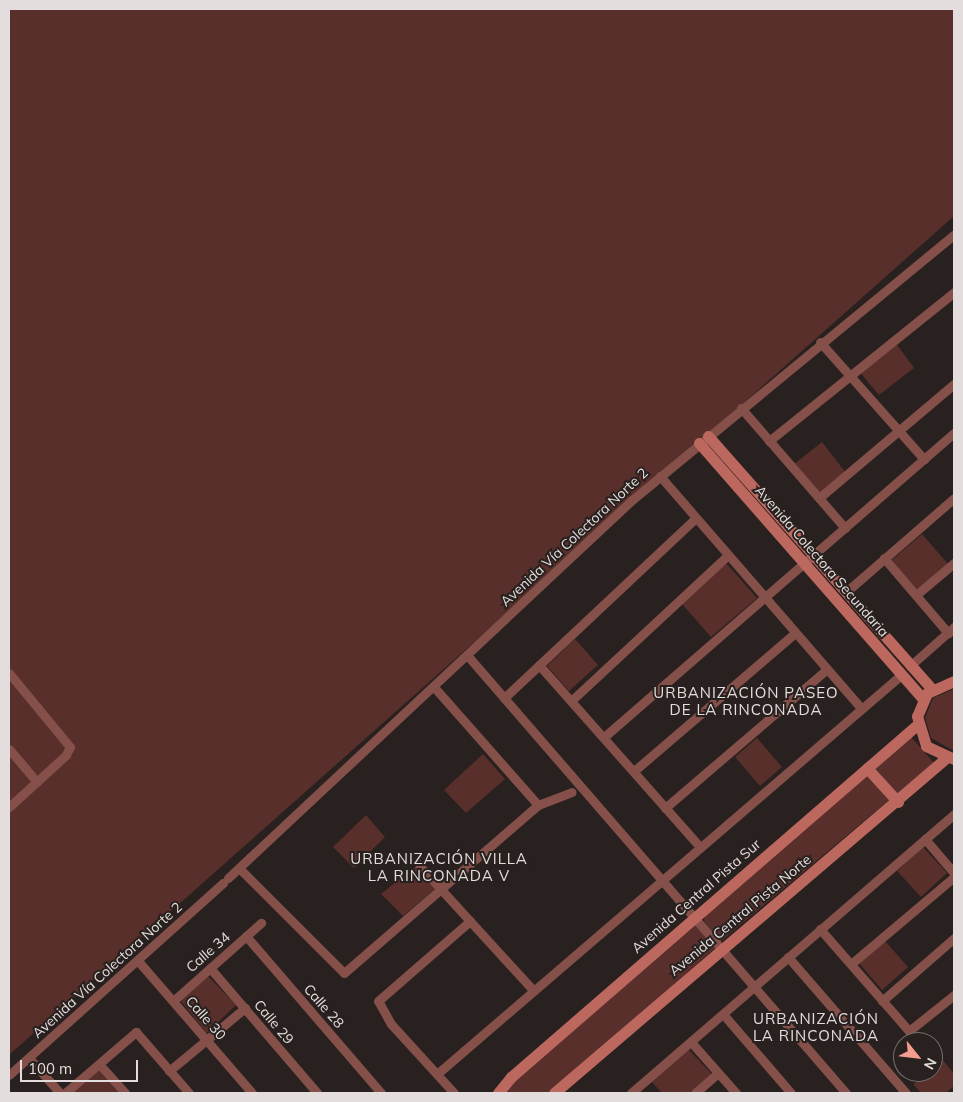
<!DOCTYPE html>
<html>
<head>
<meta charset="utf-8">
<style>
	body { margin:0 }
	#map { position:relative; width:963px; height:1102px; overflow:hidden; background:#29211f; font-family:Mulish,sans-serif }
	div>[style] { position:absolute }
	.green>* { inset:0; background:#582f2a }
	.street>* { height:9px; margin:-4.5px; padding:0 4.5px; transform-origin:4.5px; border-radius:4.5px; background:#855049 }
	.secondary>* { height:11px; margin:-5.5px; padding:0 5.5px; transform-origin:5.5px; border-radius:5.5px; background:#bc685e }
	span { translate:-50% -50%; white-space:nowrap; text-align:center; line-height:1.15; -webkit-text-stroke:4px #29211f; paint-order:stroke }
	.street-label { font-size:14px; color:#e3dedd }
	.neighbourhood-label { font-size:15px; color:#e3dedd; letter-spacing:1px }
	.frame { position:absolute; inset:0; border:10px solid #e3dedd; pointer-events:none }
	.north { position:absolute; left:893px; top:1032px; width:50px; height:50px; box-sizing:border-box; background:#29211f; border:1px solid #736d6b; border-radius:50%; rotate:119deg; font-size:14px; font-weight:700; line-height:20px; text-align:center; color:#e3dedd }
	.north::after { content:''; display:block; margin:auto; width:18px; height:22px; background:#f59c91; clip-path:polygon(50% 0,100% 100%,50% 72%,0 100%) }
	.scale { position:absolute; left:20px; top:1060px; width:118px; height:22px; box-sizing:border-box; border:2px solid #e3dedd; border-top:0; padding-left:6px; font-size:15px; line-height:18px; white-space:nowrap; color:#e3dedd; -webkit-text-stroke:4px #29211f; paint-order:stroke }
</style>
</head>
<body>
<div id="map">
	<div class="green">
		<i style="clip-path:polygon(9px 9px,954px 9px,954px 216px,9px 1055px)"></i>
		<i style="clip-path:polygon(895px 342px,914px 368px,879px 395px,858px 370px)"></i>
		<i style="clip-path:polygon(822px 442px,846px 473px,820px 496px,793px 465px)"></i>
		<i style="clip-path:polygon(922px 534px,948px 564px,917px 591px,892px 560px)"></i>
		<i style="clip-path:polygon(726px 563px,757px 598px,711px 637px,682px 604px)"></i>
		<i style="clip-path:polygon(575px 639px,598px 665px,569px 691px,547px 666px)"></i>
		<i style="clip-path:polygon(954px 689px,954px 751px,931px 738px,925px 718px,933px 698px)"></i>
		<i style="clip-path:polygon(911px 737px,934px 763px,896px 794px,876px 769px)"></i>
		<i style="clip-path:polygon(757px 738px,782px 767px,760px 786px,735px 757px)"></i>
		<i style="clip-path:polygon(483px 754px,505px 779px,466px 813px,444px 790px)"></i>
		<i style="clip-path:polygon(867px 776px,889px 800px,720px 942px,704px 921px,705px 914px)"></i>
		<i style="clip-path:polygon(366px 815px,385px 837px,354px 868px,333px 847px)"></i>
		<i style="clip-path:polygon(923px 847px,947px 873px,921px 897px,897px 871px)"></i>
		<i style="clip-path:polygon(414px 867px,435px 889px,403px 916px,381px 894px)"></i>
		<i style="clip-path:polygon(696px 925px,715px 948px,550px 1093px,504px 1093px,506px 1086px)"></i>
		<i style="clip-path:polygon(885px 941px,908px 967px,882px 990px,859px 963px)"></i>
		<i style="clip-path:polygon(207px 975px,236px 1005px,207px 1033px,179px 999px)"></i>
		<i style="clip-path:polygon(687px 1048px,712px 1074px,689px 1093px,662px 1093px,651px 1081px)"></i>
		<i style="clip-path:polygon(942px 1059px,954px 1074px,954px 1086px,946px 1093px,921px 1093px,913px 1084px,933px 1072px)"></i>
		<i style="clip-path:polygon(98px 1070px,119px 1093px,71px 1093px)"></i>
	</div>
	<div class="street">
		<i style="left:820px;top:342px;width:157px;rotate:48.4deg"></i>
		<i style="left:741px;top:408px;width:159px;rotate:49.1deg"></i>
		<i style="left:769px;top:441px;width:238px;rotate:-38.8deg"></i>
		<i style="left:660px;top:476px;width:306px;rotate:49.1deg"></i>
		<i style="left:819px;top:498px;width:177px;rotate:-40.2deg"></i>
		<i style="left:884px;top:558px;width:99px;rotate:49.5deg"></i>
		<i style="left:846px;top:592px;width:143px;rotate:-41deg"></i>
		<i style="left:916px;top:595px;width:50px;rotate:-40.1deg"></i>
		<i style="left:467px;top:655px;width:579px;rotate:49.13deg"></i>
		<i style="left:539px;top:665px;width:242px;rotate:48.5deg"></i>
		<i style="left:910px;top:666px;width:59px;rotate:-41.6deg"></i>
		<i style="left:9px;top:673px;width:96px;rotate:50.5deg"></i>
		<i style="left:70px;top:747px;width:9px;rotate:117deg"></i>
		<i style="left:66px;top:755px;width:77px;rotate:137.6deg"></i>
		<i style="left:434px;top:687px;width:157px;rotate:48.6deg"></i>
		<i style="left:504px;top:698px;width:263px;rotate:-43.2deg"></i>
		<i style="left:571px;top:701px;width:214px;rotate:-42.9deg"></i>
		<i style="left:604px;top:737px;width:464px;rotate:-41deg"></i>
		<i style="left:9px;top:749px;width:43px;rotate:49.7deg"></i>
		<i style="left:634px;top:771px;width:212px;rotate:-40.6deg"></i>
		<i style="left:665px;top:808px;width:213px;rotate:-40.6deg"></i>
		<i style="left:925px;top:839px;width:45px;rotate:49.5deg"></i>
		<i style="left:417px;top:863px;width:172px;rotate:47.6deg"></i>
		<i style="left:239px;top:868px;width:148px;rotate:45deg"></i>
		<i style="left:344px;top:973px;width:257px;rotate:-40.9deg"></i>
		<i style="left:538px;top:805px;width:36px;rotate:-21deg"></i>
		<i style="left:228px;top:878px;width:553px;rotate:-43.1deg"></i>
		<i style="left:632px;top:500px;width:417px;rotate:-39.5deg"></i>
		<i style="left:820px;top:929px;width:135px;rotate:48.9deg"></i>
		<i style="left:909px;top:1031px;width:58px;rotate:-38.7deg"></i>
		<i style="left:246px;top:936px;width:207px;rotate:49.3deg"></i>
		<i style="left:788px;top:957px;width:180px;rotate:49.1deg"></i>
		<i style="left:139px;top:962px;width:173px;rotate:49.2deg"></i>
		<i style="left:851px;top:964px;width:135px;rotate:-40.2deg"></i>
		<i style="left:210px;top:968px;width:165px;rotate:49.4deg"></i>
		<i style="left:173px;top:1001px;width:118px;rotate:-41.6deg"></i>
		<i style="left:882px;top:1001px;width:96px;rotate:-41.2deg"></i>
		<i style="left:723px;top:1014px;width:104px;rotate:49.3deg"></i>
		<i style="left:691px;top:1042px;width:68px;rotate:48.6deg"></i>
		<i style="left:29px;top:1058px;width:47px;rotate:48.5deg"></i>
		<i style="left:99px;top:1064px;width:39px;rotate:48deg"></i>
		<i style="left:169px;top:1071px;width:99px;rotate:-39.7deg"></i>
		<i style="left:437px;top:1074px;width:612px;rotate:-40.69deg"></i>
		<i style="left:9px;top:1075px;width:288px;rotate:-41.9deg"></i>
		<i style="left:65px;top:1093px;width:94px;rotate:-40.7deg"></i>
		<i style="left:136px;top:1032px;width:81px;rotate:49deg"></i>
		<i style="left:454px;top:1093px;width:93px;rotate:-132.4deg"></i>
		<i style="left:391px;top:1024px;width:26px;rotate:-119deg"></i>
		<i style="left:378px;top:1001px;width:122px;rotate:-41deg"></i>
		<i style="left:631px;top:1093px;width:427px;rotate:-40.8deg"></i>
		<i style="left:695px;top:1093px;width:30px;rotate:-41deg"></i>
	</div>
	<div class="secondary">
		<i style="left:708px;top:436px;width:338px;rotate:48.5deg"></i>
		<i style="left:699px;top:443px;width:340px;rotate:48.8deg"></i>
		<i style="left:954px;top:681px;width:30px;rotate:156deg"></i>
		<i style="left:927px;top:693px;width:25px;rotate:113deg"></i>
		<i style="left:917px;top:716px;width:31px;rotate:73deg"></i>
		<i style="left:926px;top:746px;width:31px;rotate:25deg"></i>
		<i style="left:867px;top:768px;width:46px;rotate:47.6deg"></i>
		<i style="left:498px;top:1093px;width:21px;rotate:-51deg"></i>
		<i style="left:511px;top:1077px;width:537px;rotate:-40.93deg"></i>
		<i style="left:554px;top:1093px;width:516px;rotate:-40.52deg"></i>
	</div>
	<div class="street-label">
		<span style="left:574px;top:537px;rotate:-43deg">Avenida Vía Colectora Norte 2</span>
		<span style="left:822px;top:561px;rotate:49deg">Avenida Colectora Secundaria</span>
		<span style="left:696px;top:896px;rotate:-41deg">Avenida Central Pista Sur</span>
		<span style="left:740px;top:915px;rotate:-40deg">Avenida Central Pista Norte</span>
		<span style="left:208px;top:952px;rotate:-41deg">Calle 34</span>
		<span style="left:107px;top:970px;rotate:-42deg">Avenida Vía Colectora Norte 2</span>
		<span style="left:324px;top:1006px;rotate:49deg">Calle 28</span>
		<span style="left:206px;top:1018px;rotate:49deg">Calle 30</span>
		<span style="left:274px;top:1022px;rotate:50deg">Calle 29</span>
	</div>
	<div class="neighbourhood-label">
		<span style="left:746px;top:701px">URBANIZACIÓN PASEO<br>DE LA RINCONADA</span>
		<span style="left:439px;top:867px">URBANIZACIÓN VILLA<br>LA RINCONADA V</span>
		<span style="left:816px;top:1027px">URBANIZACIÓN<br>LA RINCONADA</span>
	</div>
	<div class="frame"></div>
	<div class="north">N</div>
	<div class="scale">100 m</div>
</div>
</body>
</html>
